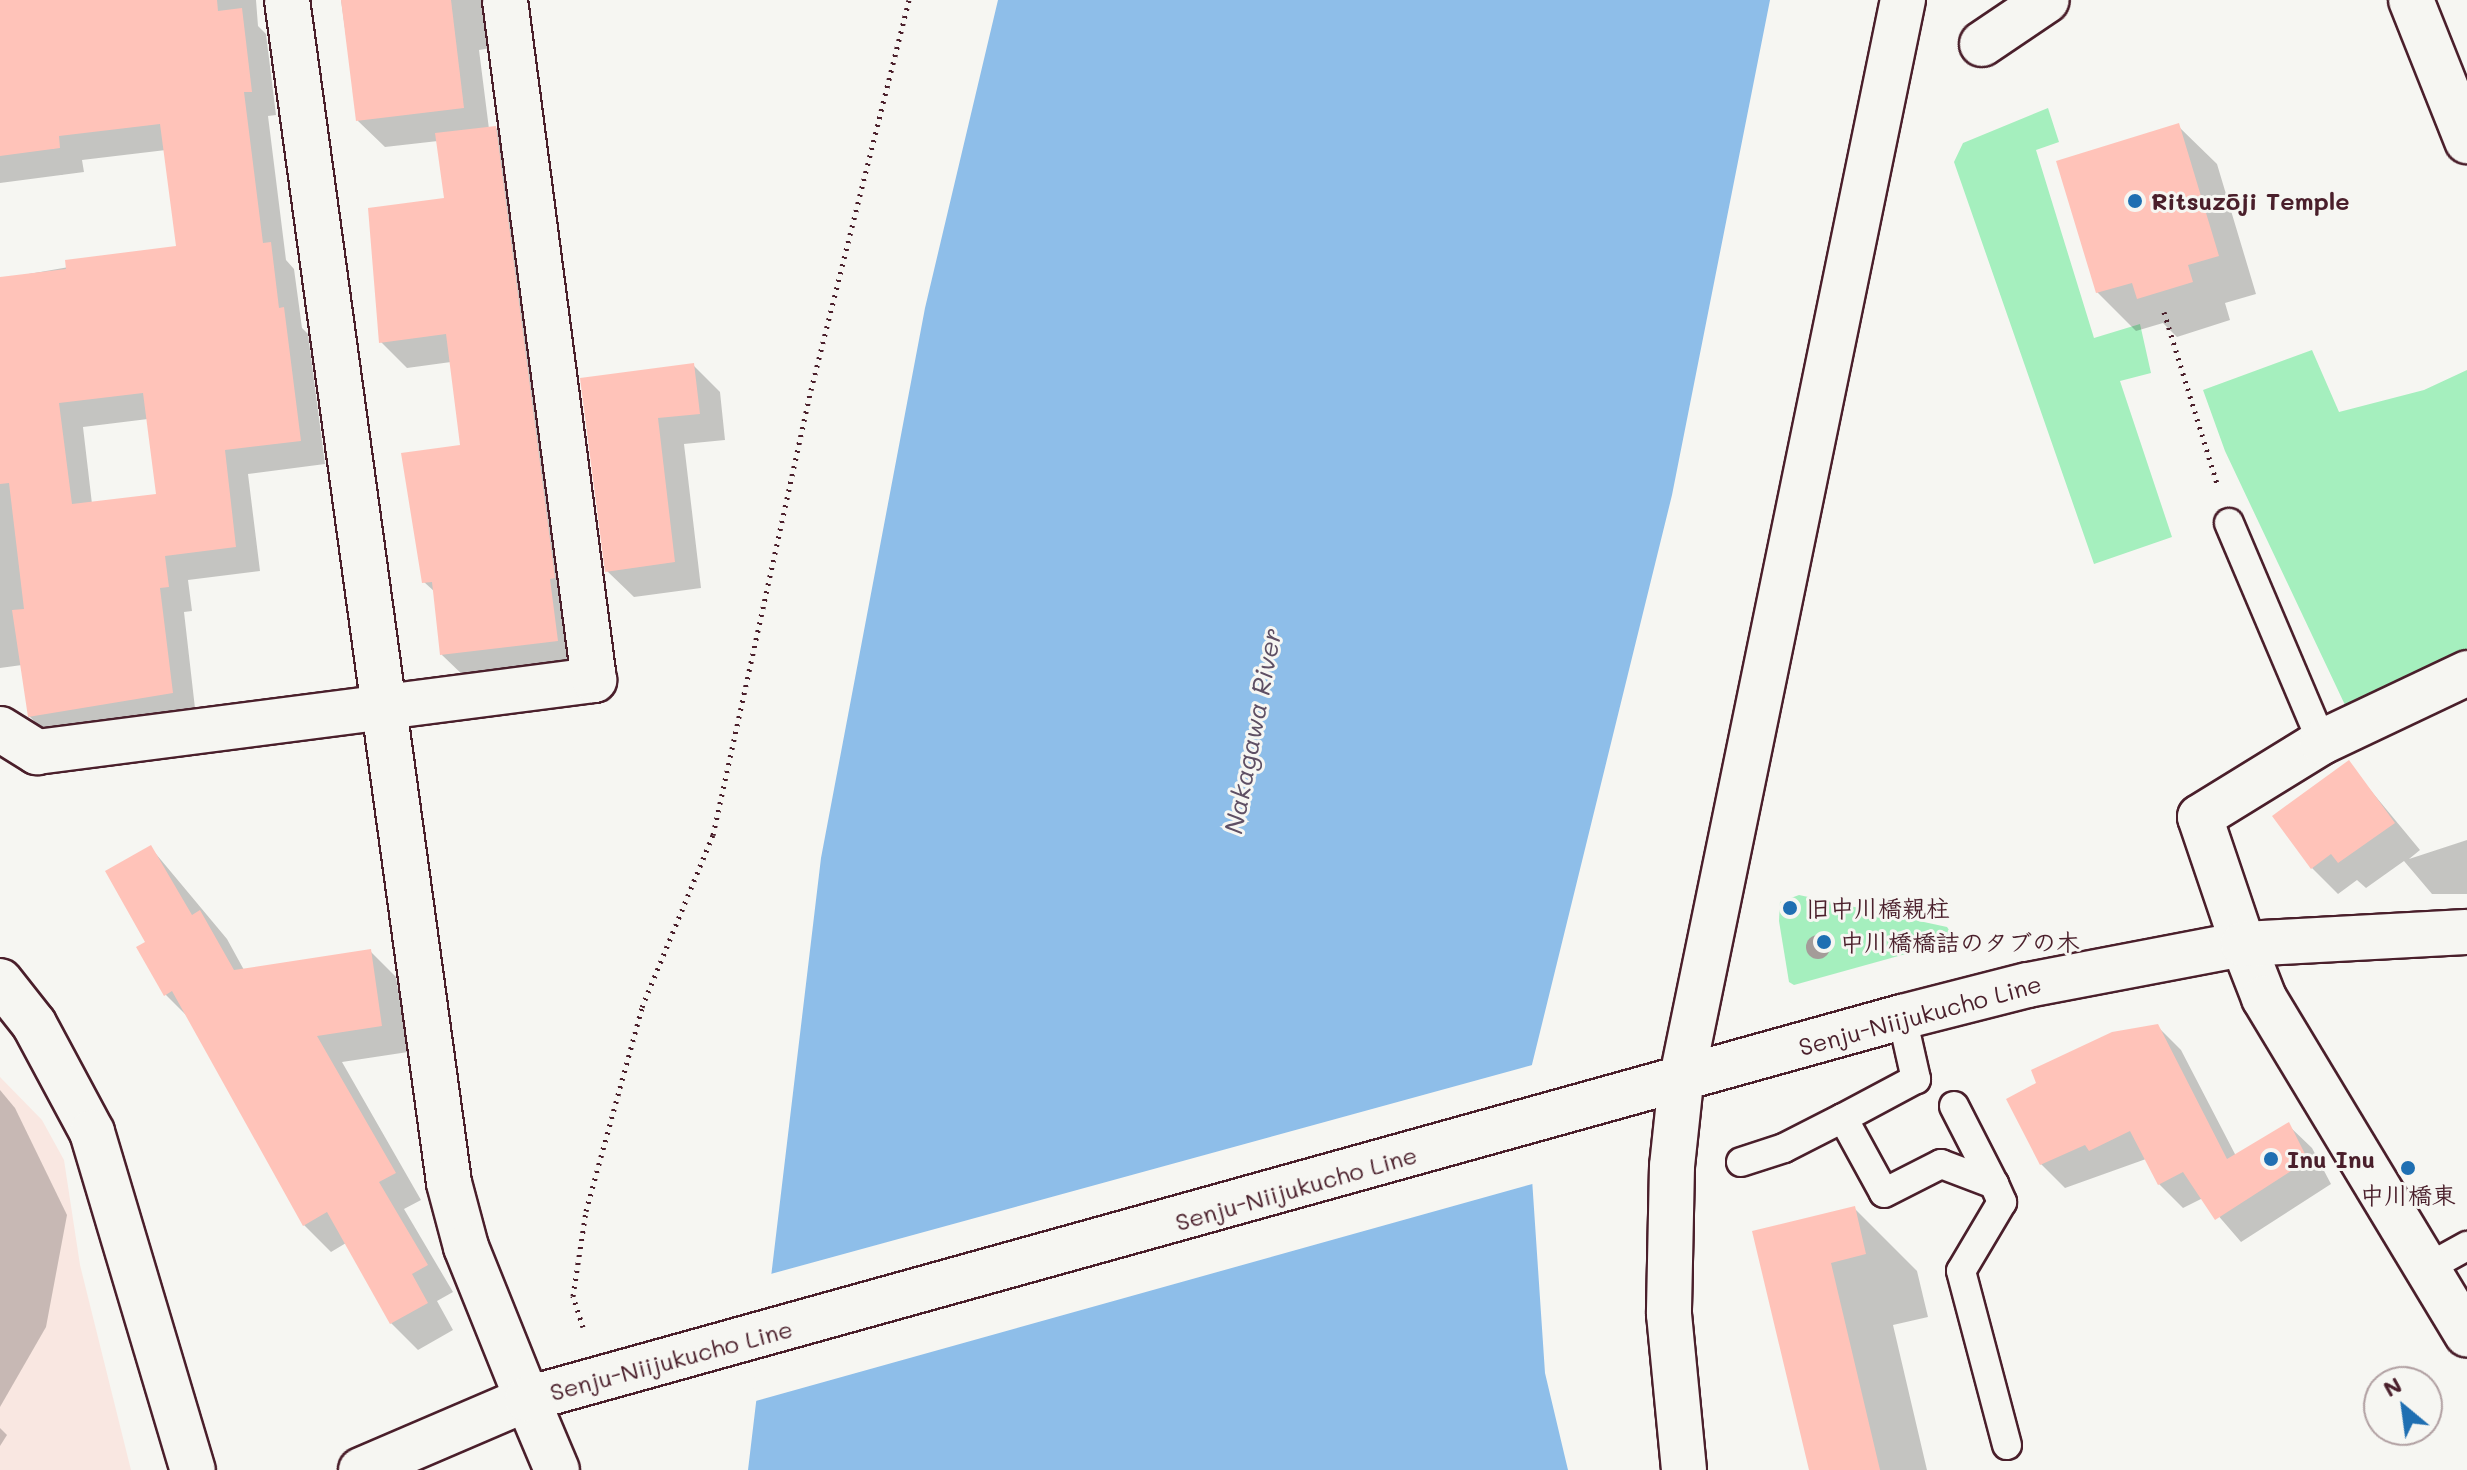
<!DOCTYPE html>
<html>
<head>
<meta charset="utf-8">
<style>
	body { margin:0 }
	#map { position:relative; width:2467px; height:1470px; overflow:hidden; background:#f6f6f2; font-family:Mali,"Klee One",sans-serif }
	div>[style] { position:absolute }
	.built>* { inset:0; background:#f9e7e1 }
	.green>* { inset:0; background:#a5efbe }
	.water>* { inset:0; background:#8ebee9 }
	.pier>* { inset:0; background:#f6f6f2 }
	.shadow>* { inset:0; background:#0003 }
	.building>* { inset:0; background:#ffc3b9 }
	.path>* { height:5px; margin-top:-2.5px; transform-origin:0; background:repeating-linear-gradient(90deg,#4a1f2b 0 2px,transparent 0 8px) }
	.roads { filter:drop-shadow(2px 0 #4a1f2b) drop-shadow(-2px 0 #4a1f2b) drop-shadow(0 2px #4a1f2b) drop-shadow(0 -2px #4a1f2b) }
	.lane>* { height:28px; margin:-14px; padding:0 14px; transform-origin:14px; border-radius:14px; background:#f6f6f2 }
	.street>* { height:44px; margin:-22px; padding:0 22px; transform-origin:22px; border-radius:22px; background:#f6f6f2 }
	.secondary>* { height:44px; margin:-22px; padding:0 22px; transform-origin:22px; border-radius:22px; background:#f6f6f2 }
	.trees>* { width:24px; height:24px; margin:-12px; border-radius:50%; background:#a49c99 }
	.dots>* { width:22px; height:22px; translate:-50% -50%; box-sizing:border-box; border:4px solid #f6f6f2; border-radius:50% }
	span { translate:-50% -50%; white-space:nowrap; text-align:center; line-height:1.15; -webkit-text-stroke:6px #f6f6f2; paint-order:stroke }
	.poi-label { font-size:24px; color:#4a1f2b; font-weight:700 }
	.left { translate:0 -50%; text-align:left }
	.street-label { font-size:24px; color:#4a1f2b }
	.water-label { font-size:26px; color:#5e4f64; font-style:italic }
	.north { position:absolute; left:2363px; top:1366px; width:80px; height:80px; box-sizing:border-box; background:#f6f6f2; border:2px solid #b1a0a2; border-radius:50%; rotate:331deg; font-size:22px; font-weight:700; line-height:32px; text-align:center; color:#4a1f2b }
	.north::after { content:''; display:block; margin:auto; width:28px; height:36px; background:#1f6fb2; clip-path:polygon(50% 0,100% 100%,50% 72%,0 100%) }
</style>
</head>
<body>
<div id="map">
	<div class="built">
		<i style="clip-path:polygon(0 1077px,42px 1120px,64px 1160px,80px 1265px,131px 1470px,0 1470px)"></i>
	</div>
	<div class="green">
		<i style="clip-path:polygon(2048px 108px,2059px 142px,2036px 150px,2094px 338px,2140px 324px,2151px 373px,2120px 381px,2172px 537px,2094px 564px,1954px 162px,1963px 143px)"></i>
		<i style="clip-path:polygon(2312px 350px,2339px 412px,2424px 390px,2467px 370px,2467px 649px,2345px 705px,2225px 451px,2203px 390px)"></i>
		<i style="clip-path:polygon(1799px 895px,1947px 927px,1956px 940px,1794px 985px,1789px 982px,1779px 921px,1780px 902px)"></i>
	</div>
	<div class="water">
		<i style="clip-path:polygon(998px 0,1770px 0,1672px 495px,1526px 1089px,1545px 1373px,1568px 1470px,748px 1470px,821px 858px,925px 308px)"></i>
	</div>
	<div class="pier">
		<i style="clip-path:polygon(1536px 1064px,1530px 1090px,1536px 1183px,752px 1402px,767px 1275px)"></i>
	</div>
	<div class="shadow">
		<i style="clip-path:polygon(evenodd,0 0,256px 0,258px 26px,266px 34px,276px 115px,268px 116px,286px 260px,294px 269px,302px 328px,308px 334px,325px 464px,248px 474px,260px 571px,188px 580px,192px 611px,184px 612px,196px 717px,54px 740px,29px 716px,22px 665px,0 668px,0 279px,178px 248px,166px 150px,82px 160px,84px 172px,0 183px,0 0,148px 419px,158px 496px,92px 504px,83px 427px,148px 419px)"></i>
		<i style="clip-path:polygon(341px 0,485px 0,491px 48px,479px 50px,489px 129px,496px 128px,521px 153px,582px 666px,468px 680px,442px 655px,435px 592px,424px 582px,462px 447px,451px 362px,407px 368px,381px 342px,446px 200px,438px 141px,385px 147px,358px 121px)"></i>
		<i style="clip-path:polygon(2178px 126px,2217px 164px,2256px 294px,2225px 303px,2230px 320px,2177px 337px,2163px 323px,2136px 331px,2097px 292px)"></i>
		<i style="clip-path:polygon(693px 365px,720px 392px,725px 440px,684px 444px,701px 588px,634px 597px,607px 571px,582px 380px)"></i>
		<i style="clip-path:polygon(2348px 763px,2420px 850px,2409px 859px,2467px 840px,2467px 894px,2432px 894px,2404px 861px,2366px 888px,2357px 880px,2338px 894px,2312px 868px)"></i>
		<i style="clip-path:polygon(151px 848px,227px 939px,244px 970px,370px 951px,396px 977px,408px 1052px,342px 1062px,421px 1200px,404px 1209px,453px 1292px,437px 1301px,453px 1330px,418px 1350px,391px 1323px,346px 1243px,331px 1252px,304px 1225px,190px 1019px,166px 995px,148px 942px)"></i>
		<i style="clip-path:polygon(2157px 1026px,2181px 1050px,2236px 1156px,2288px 1125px,2312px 1148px,2331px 1184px,2241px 1242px,2203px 1198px,2183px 1208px,2159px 1184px,2146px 1159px,2065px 1188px,2041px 1164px)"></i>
		<i style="clip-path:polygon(0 1090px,15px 1108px,67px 1215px,46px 1327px,0 1407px)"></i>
		<i style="clip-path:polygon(1854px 1208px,1917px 1271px,1928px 1317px,1893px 1325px,1927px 1470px,1811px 1470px,1754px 1232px)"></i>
		<i style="clip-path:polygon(0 1428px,7px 1435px,0 1446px)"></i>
	</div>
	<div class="building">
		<i style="clip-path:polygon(evenodd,0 0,217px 0,218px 11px,242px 8px,252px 92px,244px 92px,263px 243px,271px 242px,279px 308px,284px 307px,301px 441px,225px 450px,236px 547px,165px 556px,169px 587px,160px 588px,173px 693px,28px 717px,12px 610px,24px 609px,9px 483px,0 484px,0 277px,66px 269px,65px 260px,176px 246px,160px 124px,59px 136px,60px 148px,0 156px,0 0,143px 393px,156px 494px,72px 504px,59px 403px,143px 393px)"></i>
		<i style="clip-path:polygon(341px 0,451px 0,464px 108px,356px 121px)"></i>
		<i style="clip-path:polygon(2179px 123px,2219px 256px,2188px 265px,2193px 282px,2137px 299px,2132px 283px,2096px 293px,2056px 161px)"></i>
		<i style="clip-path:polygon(496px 126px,555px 578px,550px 579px,558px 641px,440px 655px,432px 582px,422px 583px,401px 453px,460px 445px,446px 334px,379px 343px,368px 208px,444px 198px,435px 133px)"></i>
		<i style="clip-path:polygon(694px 363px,700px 414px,658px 418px,675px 562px,605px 572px,580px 378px)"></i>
		<i style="clip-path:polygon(2349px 760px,2395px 823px,2338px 863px,2331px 854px,2311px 869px,2272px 816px)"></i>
		<i style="clip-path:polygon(151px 845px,192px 915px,200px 910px,234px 970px,371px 949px,382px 1026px,317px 1036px,396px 1173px,379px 1182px,428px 1265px,412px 1274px,428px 1303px,390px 1324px,327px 1212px,303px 1226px,172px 991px,164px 996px,136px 947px,145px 942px,105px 871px)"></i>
		<i style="clip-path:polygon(2158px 1024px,2227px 1159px,2289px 1122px,2308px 1160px,2215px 1220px,2183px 1172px,2158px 1185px,2130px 1131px,2089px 1151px,2085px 1145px,2040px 1165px,2006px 1099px,2036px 1083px,2031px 1070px,2112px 1032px)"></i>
		<i style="clip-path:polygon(1855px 1206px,1866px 1254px,1831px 1263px,1880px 1470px,1809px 1470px,1752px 1231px)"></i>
	</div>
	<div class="path">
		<i style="left:2164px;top:312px;width:179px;rotate:72.8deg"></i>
		<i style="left:583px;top:1327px;width:33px;rotate:-108deg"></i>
		<i style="left:573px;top:1296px;width:86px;rotate:-81.3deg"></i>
		<i style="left:586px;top:1211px;width:212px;rotate:-74.6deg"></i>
		<i style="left:642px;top:1007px;width:186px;rotate:-67.6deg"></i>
		<i style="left:713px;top:835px;width:456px;rotate:-77.6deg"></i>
		<i style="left:811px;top:390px;width:402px;rotate:-75.9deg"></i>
	</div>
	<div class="roads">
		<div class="lane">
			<i style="left:2229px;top:523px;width:238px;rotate:67deg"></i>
			<i style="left:1902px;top:1017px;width:64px;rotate:77.3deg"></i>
			<i style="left:1916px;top:1079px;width:83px;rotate:151.9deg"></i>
			<i style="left:1843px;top:1118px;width:85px;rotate:61.3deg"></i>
			<i style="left:1884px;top:1193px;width:64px;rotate:-27deg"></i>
			<i style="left:1941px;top:1164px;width:57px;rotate:20.7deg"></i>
			<i style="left:1994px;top:1184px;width:20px;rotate:66deg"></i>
			<i style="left:2002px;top:1202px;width:80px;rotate:120.7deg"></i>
			<i style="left:1961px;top:1271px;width:180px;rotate:75.2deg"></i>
			<i style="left:1954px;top:1106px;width:88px;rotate:62.9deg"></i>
			<i style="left:1741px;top:1162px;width:45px;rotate:-18deg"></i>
			<i style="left:1784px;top:1148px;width:66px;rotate:-27deg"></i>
			<i style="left:2427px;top:1268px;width:46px;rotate:-28.8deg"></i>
		</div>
		<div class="street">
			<i style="left:2411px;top:0;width:152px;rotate:68.3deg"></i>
			<i style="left:1982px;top:44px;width:78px;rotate:-34.1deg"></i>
			<i style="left:0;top:729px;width:44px;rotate:31.9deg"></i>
			<i style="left:37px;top:752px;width:562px;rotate:-7.37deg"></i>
			<i style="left:594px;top:680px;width:686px;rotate:-97.46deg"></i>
			<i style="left:2243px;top:944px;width:134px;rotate:-108.7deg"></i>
			<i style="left:2200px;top:817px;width:143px;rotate:-31.6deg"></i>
			<i style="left:2322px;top:742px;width:161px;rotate:-25.4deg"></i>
			<i style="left:1681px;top:1082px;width:84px;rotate:96.1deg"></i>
			<i style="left:1672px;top:1166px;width:148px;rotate:91.2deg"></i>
			<i style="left:1669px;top:1314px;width:157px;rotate:84.5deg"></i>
			<i style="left:527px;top:1399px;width:77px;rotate:67.1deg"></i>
		</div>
		<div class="secondary">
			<i style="left:287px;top:0;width:1194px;rotate:82.2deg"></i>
			<i style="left:449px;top:1183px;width:66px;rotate:75.1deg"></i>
			<i style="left:466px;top:1247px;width:164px;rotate:68.1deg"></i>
			<i style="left:2243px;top:944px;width:58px;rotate:68.7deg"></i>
			<i style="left:2264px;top:998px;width:393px;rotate:58.9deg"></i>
			<i style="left:0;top:981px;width:55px;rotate:51.7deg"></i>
			<i style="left:34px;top:1024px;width:123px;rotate:61.8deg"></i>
			<i style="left:92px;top:1132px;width:353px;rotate:73.4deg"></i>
			<i style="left:1681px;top:1082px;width:1105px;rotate:-78.41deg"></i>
			<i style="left:361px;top:1470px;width:181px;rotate:-23.2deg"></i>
			<i style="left:527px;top:1399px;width:1427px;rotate:-15.53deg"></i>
			<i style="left:1902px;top:1017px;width:130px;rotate:-14.3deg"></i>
			<i style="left:2028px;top:985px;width:219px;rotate:-10.8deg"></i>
			<i style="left:2243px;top:944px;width:224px;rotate:-3.1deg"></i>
		</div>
	</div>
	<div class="trees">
		<i style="left:1818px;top:947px"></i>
	</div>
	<div class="dots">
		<i style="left:2135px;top:201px;background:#1f6fb2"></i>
		<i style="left:1790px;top:908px;background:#1f6fb2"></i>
		<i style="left:1824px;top:942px;background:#1f6fb2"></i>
		<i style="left:2271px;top:1159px;background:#1f6fb2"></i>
		<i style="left:2408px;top:1168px;background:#1f6fb2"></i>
	</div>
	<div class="poi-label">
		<span class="left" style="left:2151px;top:201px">Ritsuzōji Temple</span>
		<span class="left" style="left:1806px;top:908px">旧中川橋親柱</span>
		<span class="left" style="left:1840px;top:942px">中川橋橋詰のタブの木</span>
		<span class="left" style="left:2287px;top:1159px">Inu Inu</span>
		<span style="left:2408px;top:1195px">中川橋東</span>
	</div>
	<div class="street-label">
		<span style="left:1920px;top:1015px;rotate:-15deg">Senju-Niijukucho Line</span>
		<span style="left:1296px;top:1188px;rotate:-16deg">Senju-Niijukucho Line</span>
		<span style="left:671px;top:1360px;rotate:-15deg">Senju-Niijukucho Line</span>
	</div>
	<div class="water-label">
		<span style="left:1253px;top:731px;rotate:-79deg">Nakagawa River</span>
	</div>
	<div class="north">N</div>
</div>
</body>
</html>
